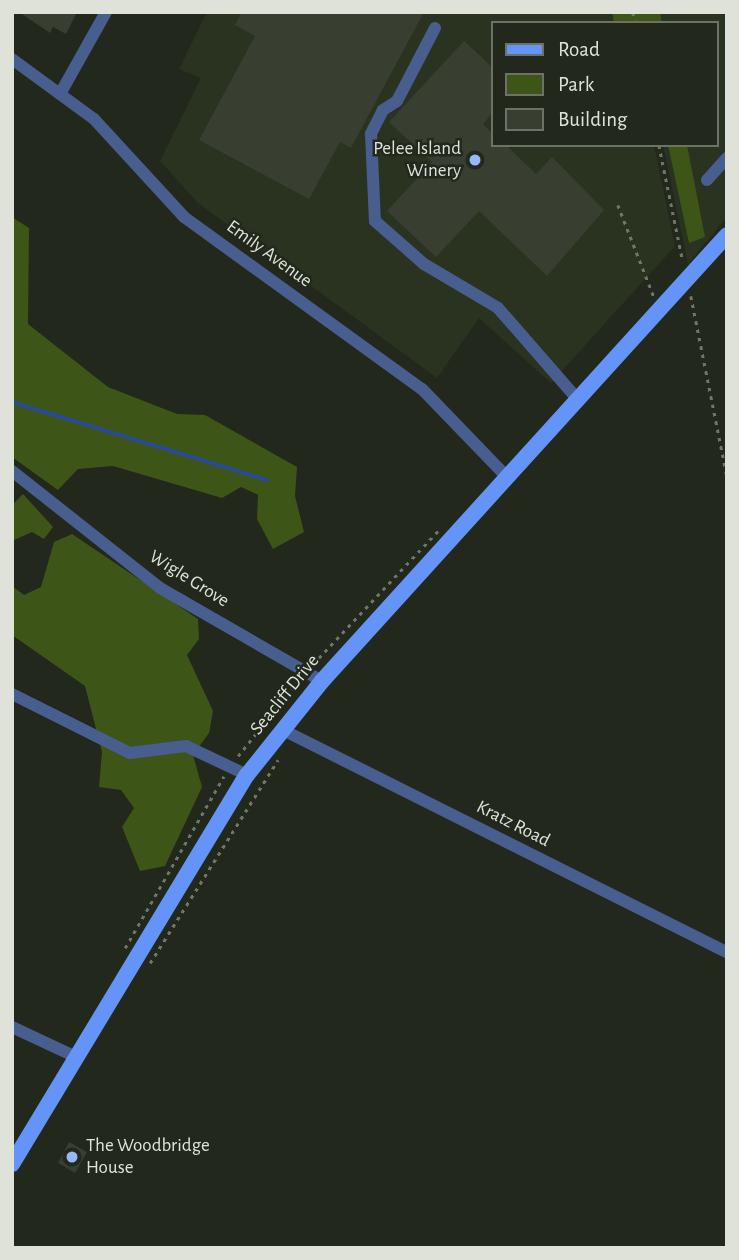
<!DOCTYPE html>
<html>
<head>
<meta charset="utf-8">
<style>
	body { margin:0 }
	#map { position:relative; width:739px; height:1260px; overflow:hidden; background:#22281b; font-family:"Alegreya Sans",sans-serif }
	div>[style] { position:absolute }
	.built>* { inset:0; background:#2a331f }
	.green>* { inset:0; background:#3d5517 }
	.stream>* { height:3.5px; margin:-1.75px; padding:0 1.75px; transform-origin:1.75px; border-radius:1.75px; background:#2a4a91 }
	.building>* { inset:0; background:#383f30 }
	.path>* { height:2.5px; margin-top:-1.25px; transform-origin:0; background:repeating-linear-gradient(90deg,#71766a 0 3.5px,transparent 0 8.5px) }
	.minor>* { height:12px; margin:-6px; padding:0 6px; transform-origin:6px; border-radius:6px; background:#475e8e }
	.major>* { height:16px; margin:-8px; padding:0 8px; transform-origin:8px; border-radius:8px; background:#6594f8 }
	.dots>* { width:19px; height:19px; translate:-50% -50%; box-sizing:border-box; border:4px solid #22281b; border-radius:50% }
	span { translate:-50% -50%; white-space:nowrap; text-align:center; line-height:1.15; -webkit-text-stroke:5px #22281b; paint-order:stroke }
	.poi-label { font-size:19px; color:#dee2d9 }
	.right { translate:-100% -50%; text-align:right }
	.left { translate:0 -50%; text-align:left }
	.street-label { font-size:19px; color:#dee2d9 }
	.frame { position:absolute; inset:0; border:14px solid #dee2d9; pointer-events:none }
	.legend { position:absolute; left:491px; top:21px; width:228px; height:126px; box-sizing:border-box; background:#22281b; border:2px solid #6d7267; margin:0; padding:9px 12px; list-style:none; font-size:21px; color:#dee2d9 }
	.legend li { display:flex; align-items:center; gap:14px; height:35px }
	.legend b { width:35px; border:2px solid #6d7267 }
</style>
</head>
<body>
<div id="map">
	<div class="built">
		<i style="clip-path:polygon(207px 12px,612px 12px,614px 23px,492px 23px,492px 145px,654px 145px,675px 246px,551px 383px,479px 318px,437px 378px,198px 203px,160px 161px,201px 78px,179px 69px)"></i>
		<i style="clip-path:polygon(637px 12px,727px 12px,727px 217px,688px 264px,663px 145px,716px 145px,716px 23px,639px 23px)"></i>
	</div>
	<div class="green">
		<i style="clip-path:polygon(612px 12px,660px 12px,662px 23px,614px 23px)"></i>
		<i style="clip-path:polygon(668px 145px,687px 145px,705px 237px,689px 243px)"></i>
		<i style="clip-path:polygon(12px 217px,29px 228px,28px 324px,108px 387px,177px 414px,205px 415px,297px 467px,295px 496px,304px 532px,273px 549px,257px 519px,258px 495px,241px 487px,222px 498px,113px 466px,78px 469px,58px 490px,12px 457px)"></i>
		<i style="clip-path:polygon(23px 494px,53px 527px,44px 539px,32px 532px,12px 541px,12px 505px)"></i>
		<i style="clip-path:polygon(72px 534px,198px 619px,199px 639px,187px 655px,213px 711px,209px 733px,193px 755px,202px 787px,165px 866px,140px 871px,122px 827px,134px 808px,121px 790px,99px 787px,102px 752px,85px 686px,12px 635px,12px 586px,24px 595px,41px 587px,54px 542px)"></i>
	</div>
	<div class="stream">
		<i style="left:12px;top:402px;width:267px;rotate:17deg"></i>
	</div>
	<div class="building">
		<i style="clip-path:polygon(19px 12px,77px 12px,66px 34px,53px 27px,50px 33px)"></i>
		<i style="clip-path:polygon(242px 12px,424px 12px,351px 148px,340px 142px,309px 199px,199px 140px,255px 36px,235px 25px)"></i>
		<i style="clip-path:polygon(464px 41px,492px 67px,492px 113px,483px 124px,492px 133px,492px 145px,506px 145px,536px 174px,552px 157px,604px 210px,547px 276px,479px 211px,436px 257px,387px 211px,432px 162px,389px 122px)"></i>
		<i style="clip-path:polygon(69px 1142px,87px 1152px,75px 1173px,58px 1163px)"></i>
	</div>
	<div class="path">
		<i style="left:633px;top:12px;width:11px;rotate:80deg"></i>
		<i style="left:659px;top:145px;width:119px;rotate:78.4deg"></i>
		<i style="left:618px;top:205px;width:99px;rotate:68.6deg"></i>
		<i style="left:691px;top:296px;width:184px;rotate:78.7deg"></i>
		<i style="left:313px;top:664px;width:183px;rotate:-46.8deg"></i>
		<i style="left:238px;top:756px;width:95px;rotate:-51.4deg"></i>
		<i style="left:125px;top:948px;width:198px;rotate:-60.1deg"></i>
		<i style="left:150px;top:963px;width:240px;rotate:-57.8deg"></i>
	</div>
	<div class="minor">
		<i style="left:435px;top:28px;width:82px;rotate:117.5deg"></i>
		<i style="left:397px;top:101px;width:17px;rotate:147deg"></i>
		<i style="left:383px;top:110px;width:27px;rotate:117deg"></i>
		<i style="left:371px;top:134px;width:87px;rotate:87.4deg"></i>
		<i style="left:375px;top:221px;width:65px;rotate:41.3deg"></i>
		<i style="left:424px;top:264px;width:86px;rotate:30.7deg"></i>
		<i style="left:498px;top:308px;width:123px;rotate:48.9deg"></i>
		<i style="left:12px;top:59px;width:102px;rotate:36.2deg"></i>
		<i style="left:94px;top:119px;width:133px;rotate:47.4deg"></i>
		<i style="left:184px;top:217px;width:294px;rotate:35.9deg"></i>
		<i style="left:422px;top:389px;width:122px;rotate:46deg"></i>
		<i style="left:60px;top:94px;width:94px;rotate:-60.7deg"></i>
		<i style="left:707px;top:180px;width:30px;rotate:-48deg"></i>
		<i style="left:12px;top:471px;width:189px;rotate:38.3deg"></i>
		<i style="left:160px;top:588px;width:187px;rotate:29.9deg"></i>
		<i style="left:12px;top:694px;width:132px;rotate:26.6deg"></i>
		<i style="left:130px;top:753px;width:56px;rotate:-7.1deg"></i>
		<i style="left:186px;top:746px;width:68px;rotate:25.4deg"></i>
		<i style="left:283px;top:730px;width:496px;rotate:26.6deg"></i>
		<i style="left:12px;top:1027px;width:71px;rotate:25.1deg"></i>
	</div>
	<div class="major">
		<i style="left:12px;top:1164px;width:454px;rotate:-58.9deg"></i>
		<i style="left:247px;top:775px;width:120px;rotate:-51.4deg"></i>
		<i style="left:322px;top:681px;width:602px;rotate:-47.76deg"></i>
	</div>
	<div class="dots">
		<i style="left:475px;top:160px;background:#94b7fd"></i>
		<i style="left:72px;top:1157px;background:#94b7fd"></i>
	</div>
	<div class="poi-label">
		<span class="right" style="left:461px;top:160px">Pelee Island<br>Winery</span>
		<span class="left" style="left:86px;top:1157px">The Woodbridge<br>House</span>
	</div>
	<div class="street-label">
		<span style="left:269px;top:254px;rotate:36deg">Emily Avenue</span>
		<span style="left:189px;top:579px;rotate:32deg">Wigle Grove</span>
		<span style="left:285px;top:695px;rotate:-51deg">Seacliff Drive</span>
		<span style="left:513px;top:824px;rotate:27deg">Kratz Road</span>
	</div>
	<div class="frame"></div>
	<ul class="legend">
	<li><b style="height:9px;background:#6594f8"></b>Road</li>
	<li><b style="height:19px;background:#3d5517"></b>Park</li>
	<li><b style="height:19px;background:#383f30"></b>Building</li>
	</ul>
</div>
</body>
</html>
